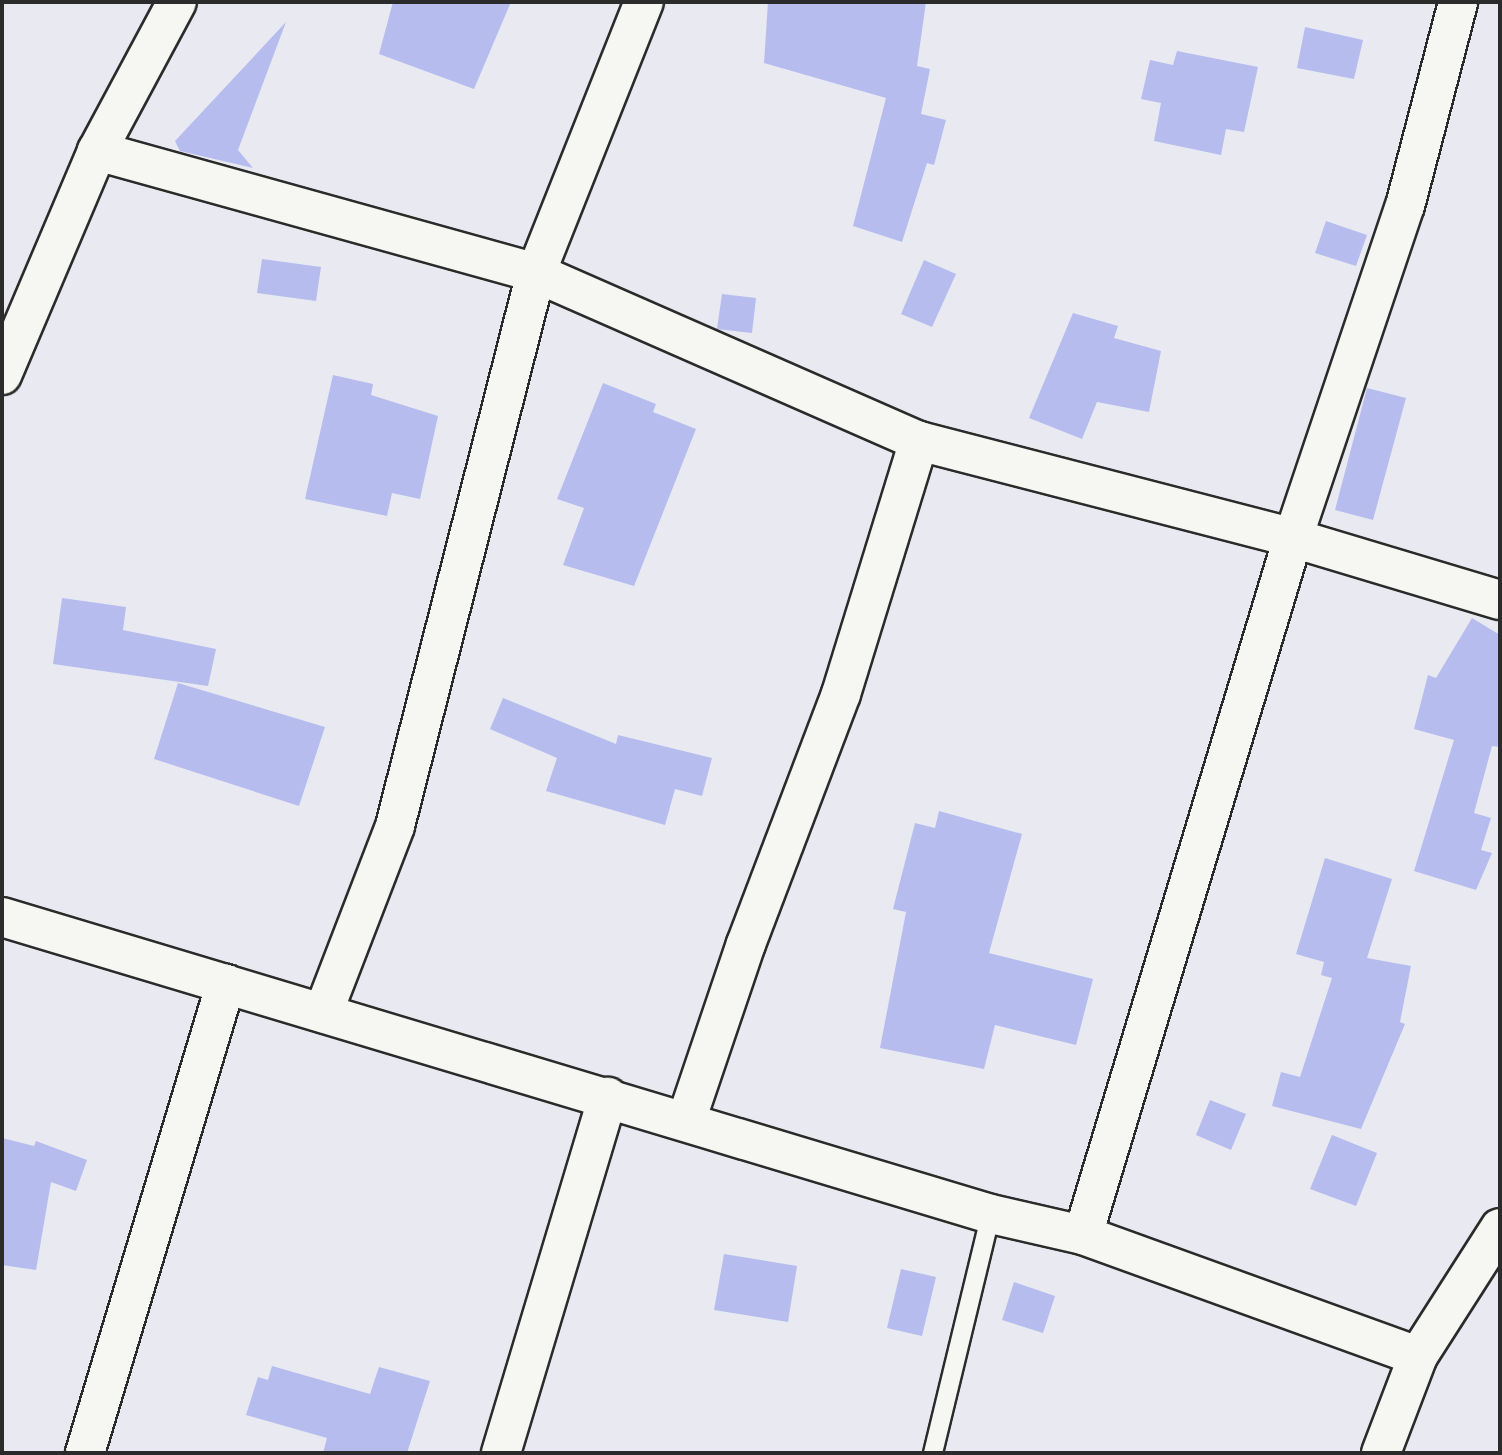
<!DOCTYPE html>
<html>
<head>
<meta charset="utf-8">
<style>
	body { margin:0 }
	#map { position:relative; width:1502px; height:1455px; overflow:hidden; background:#e9eaf1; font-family:Mynerve,sans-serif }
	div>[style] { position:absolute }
	.building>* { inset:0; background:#b6bcee }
	.roads { filter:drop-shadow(2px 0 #2b2b2b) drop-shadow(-2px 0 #2b2b2b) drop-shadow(0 2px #2b2b2b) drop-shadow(0 -2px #2b2b2b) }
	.service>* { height:18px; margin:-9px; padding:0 9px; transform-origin:9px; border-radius:9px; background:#f6f6f2 }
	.minor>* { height:38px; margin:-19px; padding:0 19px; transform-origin:19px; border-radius:19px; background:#f6f6f2 }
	span { translate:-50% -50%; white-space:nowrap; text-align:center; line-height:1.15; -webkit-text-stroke:8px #f6f6f2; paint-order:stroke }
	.frame { position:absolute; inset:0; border:4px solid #2b2b2b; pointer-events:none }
</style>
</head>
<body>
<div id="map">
	<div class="building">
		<i style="clip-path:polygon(393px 2px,511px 2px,474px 89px,379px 54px)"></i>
		<i style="clip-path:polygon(768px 2px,926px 2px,917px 66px,930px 69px,921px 114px,946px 120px,934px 165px,927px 163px,902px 242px,853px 226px,886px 98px,764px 63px)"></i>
		<i style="clip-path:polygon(286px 22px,238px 150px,253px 168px,180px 151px,175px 141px)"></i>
		<i style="clip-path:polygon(1305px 27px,1363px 40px,1354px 79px,1297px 68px)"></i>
		<i style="clip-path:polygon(1177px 51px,1258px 67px,1244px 132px,1226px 129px,1221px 155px,1154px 141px,1161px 103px,1141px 99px,1150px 60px,1173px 65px)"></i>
		<i style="clip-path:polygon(1326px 221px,1367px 235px,1356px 266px,1315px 253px)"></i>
		<i style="clip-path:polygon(262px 259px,321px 267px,316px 301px,257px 293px)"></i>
		<i style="clip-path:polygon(924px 260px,956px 274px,932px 327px,901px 314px)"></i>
		<i style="clip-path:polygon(722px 294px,756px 298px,752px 333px,717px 329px)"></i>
		<i style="clip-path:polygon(1073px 313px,1118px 326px,1114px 338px,1161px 351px,1149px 412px,1097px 402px,1082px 439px,1029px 418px)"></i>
		<i style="clip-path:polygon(333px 375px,373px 384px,371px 395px,438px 416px,420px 499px,392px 493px,387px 516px,305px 499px)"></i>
		<i style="clip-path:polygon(603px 383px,656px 404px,653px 412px,696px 429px,634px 586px,563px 565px,584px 508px,557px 499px)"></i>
		<i style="clip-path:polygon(1367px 388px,1406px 398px,1373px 520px,1335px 510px)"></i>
		<i style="clip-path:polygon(62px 598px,126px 607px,123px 630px,216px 649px,208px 686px,53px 664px)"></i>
		<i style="clip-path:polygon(1472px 618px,1500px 635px,1500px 747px,1492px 746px,1474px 813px,1491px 818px,1481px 850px,1492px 853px,1476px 890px,1414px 871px,1454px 740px,1414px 729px,1428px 675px,1436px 678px)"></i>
		<i style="clip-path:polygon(178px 683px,325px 727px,299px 806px,154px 759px)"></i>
		<i style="clip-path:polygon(503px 698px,616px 744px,618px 735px,712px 758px,702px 796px,675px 789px,665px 825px,546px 791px,557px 758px,490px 729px)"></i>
		<i style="clip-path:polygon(939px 811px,1022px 834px,989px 953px,1093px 979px,1076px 1045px,995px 1025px,984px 1069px,880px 1048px,906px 912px,893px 909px,915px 823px,935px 828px)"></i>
		<i style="clip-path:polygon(1325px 858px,1392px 879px,1367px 958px,1411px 966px,1400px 1022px,1405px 1024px,1361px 1129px,1272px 1106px,1281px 1072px,1300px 1077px,1332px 978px,1321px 975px,1324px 962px,1296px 954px)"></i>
		<i style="clip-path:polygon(1210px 1100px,1246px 1114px,1231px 1150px,1196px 1135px)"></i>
		<i style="clip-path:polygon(1332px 1135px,1377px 1153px,1356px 1206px,1310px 1189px)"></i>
		<i style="clip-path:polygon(2px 1138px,34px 1146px,36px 1141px,87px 1160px,76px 1191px,51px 1182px,36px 1270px,2px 1265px)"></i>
		<i style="clip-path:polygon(724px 1254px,797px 1266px,788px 1322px,714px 1310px)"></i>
		<i style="clip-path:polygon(901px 1269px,936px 1277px,922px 1336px,887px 1328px)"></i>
		<i style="clip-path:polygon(1014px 1282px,1055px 1296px,1043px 1333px,1002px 1320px)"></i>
		<i style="clip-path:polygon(272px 1366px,370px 1394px,379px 1367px,430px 1381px,407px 1453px,323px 1453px,327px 1438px,246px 1415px,258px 1377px,268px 1380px)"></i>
	</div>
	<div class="roads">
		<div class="service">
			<i style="left:933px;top:1453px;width:246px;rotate:-76.4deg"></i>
		</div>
		<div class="minor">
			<i style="left:97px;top:151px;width:456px;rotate:15.5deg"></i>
			<i style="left:536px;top:273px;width:418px;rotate:23.7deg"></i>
			<i style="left:919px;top:441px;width:386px;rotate:14.5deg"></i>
			<i style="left:1293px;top:538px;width:216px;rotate:16.7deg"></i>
			<i style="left:2px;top:375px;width:243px;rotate:-67deg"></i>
			<i style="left:97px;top:151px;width:169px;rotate:-61.8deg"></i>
			<i style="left:2px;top:917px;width:1033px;rotate:16.72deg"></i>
			<i style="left:991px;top:1214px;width:94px;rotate:12.9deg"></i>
			<i style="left:1083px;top:1235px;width:356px;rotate:19.9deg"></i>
			<i style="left:1418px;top:1356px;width:104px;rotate:110.9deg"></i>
			<i style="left:323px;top:1013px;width:200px;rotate:-68.9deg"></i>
			<i style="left:395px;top:826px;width:571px;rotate:-75.7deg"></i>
			<i style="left:536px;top:273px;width:292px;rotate:-68.3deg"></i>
			<i style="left:686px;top:1121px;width:187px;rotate:-71.3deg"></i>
			<i style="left:746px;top:944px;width:267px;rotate:-69.2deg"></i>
			<i style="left:841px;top:694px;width:265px;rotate:-72.9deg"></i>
			<i style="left:1083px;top:1235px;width:728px;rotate:-73.23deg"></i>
			<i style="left:1293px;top:538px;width:350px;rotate:-71.4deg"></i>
			<i style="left:1405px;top:206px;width:211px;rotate:-75.4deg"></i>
			<i style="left:1418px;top:1356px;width:152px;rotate:-57.4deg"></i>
			<i style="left:85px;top:1453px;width:490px;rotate:-73.3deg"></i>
			<i style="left:501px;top:1453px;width:372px;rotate:-73.3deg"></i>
		</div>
	</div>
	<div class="frame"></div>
</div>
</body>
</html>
